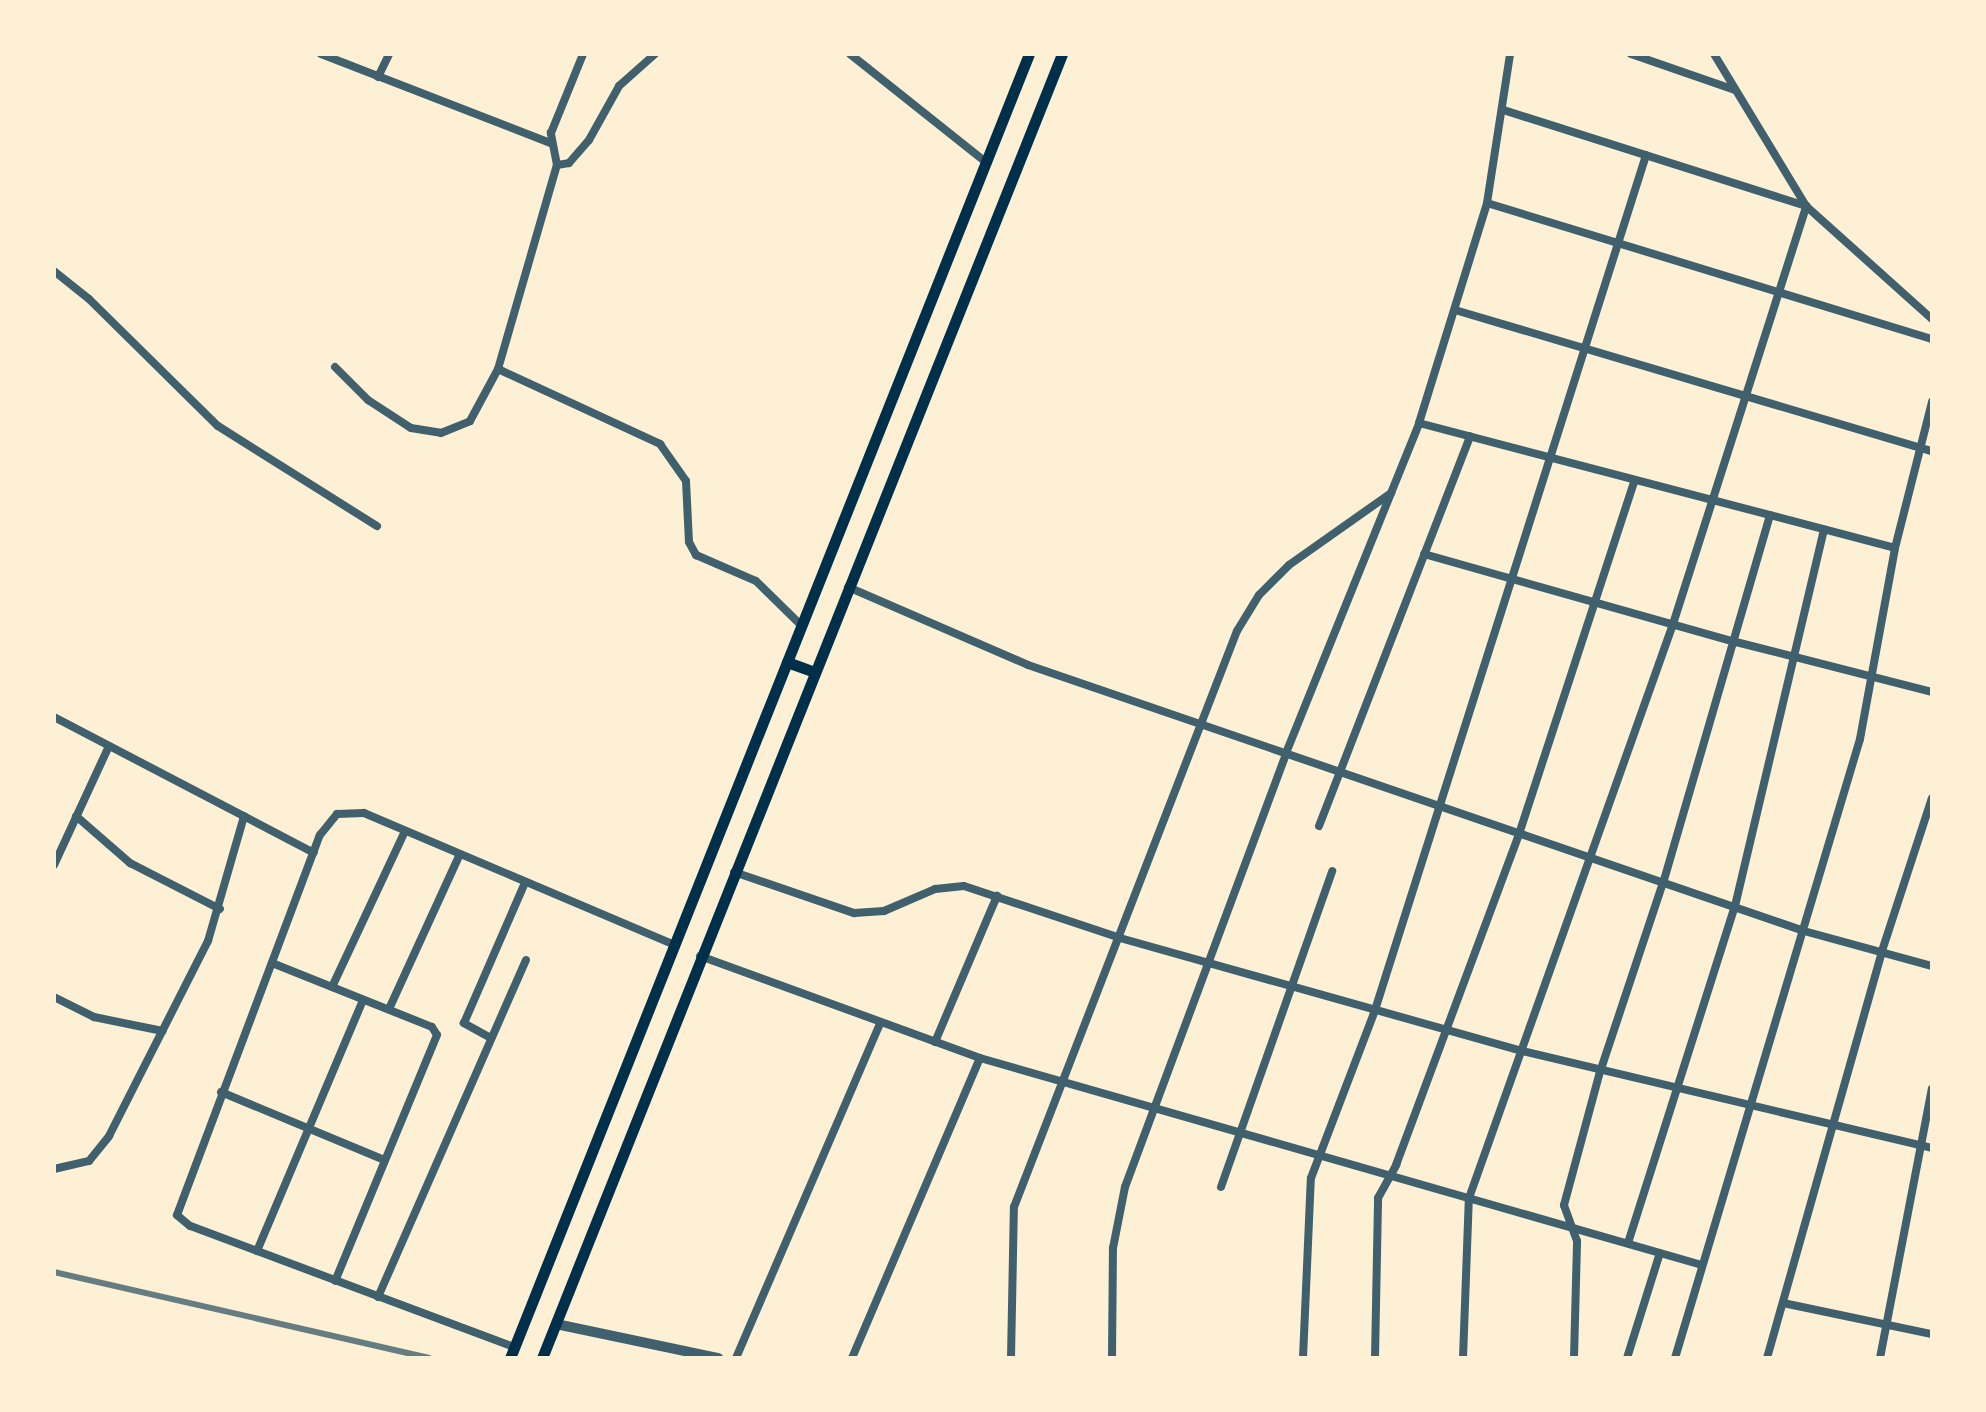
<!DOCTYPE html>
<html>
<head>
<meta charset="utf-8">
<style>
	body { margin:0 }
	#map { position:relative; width:1986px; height:1412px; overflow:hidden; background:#fdf0d5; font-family:"Titillium Web",sans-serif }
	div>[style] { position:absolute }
	.minor>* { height:8px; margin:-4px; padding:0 4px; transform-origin:4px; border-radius:4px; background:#3f606c }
	.tertiary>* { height:10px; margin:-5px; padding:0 5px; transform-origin:5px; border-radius:5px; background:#3f606c }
	.secondary>* { height:11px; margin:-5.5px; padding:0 5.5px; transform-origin:5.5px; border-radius:5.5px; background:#003049 }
	.rail>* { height:6px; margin:-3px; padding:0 3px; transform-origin:3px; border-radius:3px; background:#657d81 }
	span { translate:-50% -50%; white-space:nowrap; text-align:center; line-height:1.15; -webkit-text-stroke:8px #fdf0d5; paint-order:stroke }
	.frame { position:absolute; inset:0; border:56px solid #fdf0d5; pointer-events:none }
</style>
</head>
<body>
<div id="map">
	<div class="minor">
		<i style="left:321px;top:54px;width:246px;rotate:21.2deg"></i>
		<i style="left:850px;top:54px;width:174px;rotate:38.5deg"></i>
		<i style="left:1631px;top:54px;width:110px;rotate:19.1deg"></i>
		<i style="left:1714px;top:54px;width:178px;rotate:58.8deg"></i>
		<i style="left:1806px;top:206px;width:169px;rotate:41.9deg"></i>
		<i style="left:378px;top:77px;width:25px;rotate:-64deg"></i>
		<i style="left:557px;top:165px;width:33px;rotate:-101deg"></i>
		<i style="left:551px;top:133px;width:85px;rotate:-67.9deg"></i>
		<i style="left:1487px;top:203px;width:465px;rotate:17deg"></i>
		<i style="left:54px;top:271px;width:45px;rotate:38.7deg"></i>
		<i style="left:89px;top:299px;width:181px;rotate:44.6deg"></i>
		<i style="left:218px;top:426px;width:188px;rotate:32.2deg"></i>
		<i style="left:1455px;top:310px;width:497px;rotate:16.5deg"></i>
		<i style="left:335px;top:367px;width:47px;rotate:45deg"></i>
		<i style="left:368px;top:400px;width:51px;rotate:33.1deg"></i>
		<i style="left:411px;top:428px;width:30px;rotate:9deg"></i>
		<i style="left:441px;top:433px;width:31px;rotate:-22deg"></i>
		<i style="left:470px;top:421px;width:59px;rotate:-61.7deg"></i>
		<i style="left:498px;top:369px;width:212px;rotate:-73.9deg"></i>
		<i style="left:557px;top:165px;width:12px;rotate:-9deg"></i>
		<i style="left:569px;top:163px;width:30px;rotate:-49deg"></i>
		<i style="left:589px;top:140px;width:62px;rotate:-60.9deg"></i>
		<i style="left:619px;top:86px;width:48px;rotate:-41.6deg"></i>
		<i style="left:498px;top:369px;width:179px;rotate:24.8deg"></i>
		<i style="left:660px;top:444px;width:45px;rotate:54.9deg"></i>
		<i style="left:686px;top:481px;width:61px;rotate:87.2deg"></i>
		<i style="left:689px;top:542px;width:15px;rotate:62deg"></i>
		<i style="left:696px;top:555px;width:65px;rotate:23.4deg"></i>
		<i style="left:756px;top:581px;width:64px;rotate:44.4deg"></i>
		<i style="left:1419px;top:423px;width:492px;rotate:14.7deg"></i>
		<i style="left:1424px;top:554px;width:320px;rotate:15.8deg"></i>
		<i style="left:1732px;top:641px;width:206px;rotate:14.3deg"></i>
		<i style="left:848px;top:587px;width:196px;rotate:23.4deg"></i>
		<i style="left:1028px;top:665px;width:820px;rotate:18.92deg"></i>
		<i style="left:1804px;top:931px;width:133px;rotate:15.3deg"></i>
		<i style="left:54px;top:717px;width:293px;rotate:27.6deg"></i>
		<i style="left:76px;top:816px;width:72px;rotate:41deg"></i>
		<i style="left:130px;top:863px;width:101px;rotate:27.1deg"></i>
		<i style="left:1319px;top:826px;width:418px;rotate:-68.8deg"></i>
		<i style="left:54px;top:865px;width:131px;rotate:-65.2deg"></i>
		<i style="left:734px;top:872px;width:127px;rotate:18.9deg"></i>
		<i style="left:854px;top:913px;width:30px;rotate:-4deg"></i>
		<i style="left:884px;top:911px;width:56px;rotate:-23.3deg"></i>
		<i style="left:935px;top:889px;width:29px;rotate:-6deg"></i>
		<i style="left:964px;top:886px;width:164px;rotate:18.4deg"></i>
		<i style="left:1120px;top:938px;width:418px;rotate:15.7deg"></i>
		<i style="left:1522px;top:1051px;width:421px;rotate:13.3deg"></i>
		<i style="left:700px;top:956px;width:298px;rotate:20deg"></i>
		<i style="left:980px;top:1058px;width:751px;rotate:16deg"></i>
		<i style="left:272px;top:963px;width:172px;rotate:21.8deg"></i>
		<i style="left:432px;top:1027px;width:9px;rotate:58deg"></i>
		<i style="left:437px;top:1035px;width:266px;rotate:112.5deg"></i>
		<i style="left:332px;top:987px;width:172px;rotate:-64.9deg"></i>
		<i style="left:54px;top:997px;width:45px;rotate:26.6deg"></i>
		<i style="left:94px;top:1017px;width:70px;rotate:11.5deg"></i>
		<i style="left:389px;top:1009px;width:168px;rotate:-65.4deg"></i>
		<i style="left:489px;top:1037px;width:29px;rotate:-151deg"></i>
		<i style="left:464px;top:1023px;width:153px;rotate:-66.5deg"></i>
		<i style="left:935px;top:1042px;width:159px;rotate:-67deg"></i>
		<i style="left:221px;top:1092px;width:177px;rotate:22.6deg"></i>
		<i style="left:54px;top:1169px;width:36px;rotate:-13deg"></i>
		<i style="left:89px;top:1161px;width:32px;rotate:-51deg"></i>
		<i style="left:109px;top:1136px;width:219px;rotate:-63.1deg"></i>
		<i style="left:208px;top:941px;width:130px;rotate:-73.9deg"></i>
		<i style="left:1221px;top:1187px;width:335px;rotate:-70.6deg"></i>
		<i style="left:1628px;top:1243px;width:354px;rotate:-72.4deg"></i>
		<i style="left:1735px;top:906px;width:386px;rotate:-76.7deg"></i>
		<i style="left:257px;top:1251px;width:272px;rotate:-67.1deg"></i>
		<i style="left:378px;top:1297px;width:368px;rotate:-66.3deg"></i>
		<i style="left:1783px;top:1303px;width:152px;rotate:11.8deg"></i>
		<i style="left:514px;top:1347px;width:346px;rotate:-159.5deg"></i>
		<i style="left:190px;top:1226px;width:17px;rotate:-140deg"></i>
		<i style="left:177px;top:1215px;width:406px;rotate:-69.4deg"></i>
		<i style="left:320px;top:835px;width:27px;rotate:-51deg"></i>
		<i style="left:337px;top:814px;width:27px;rotate:-2deg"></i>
		<i style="left:364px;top:813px;width:338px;rotate:23deg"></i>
		<i style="left:736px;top:1358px;width:365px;rotate:-66.7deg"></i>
		<i style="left:852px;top:1358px;width:326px;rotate:-66.9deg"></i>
		<i style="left:1011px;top:1358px;width:151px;rotate:-88.9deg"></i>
		<i style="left:1014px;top:1207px;width:618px;rotate:-68.84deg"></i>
		<i style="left:1237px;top:631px;width:42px;rotate:-58.6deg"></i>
		<i style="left:1259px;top:595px;width:42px;rotate:-45deg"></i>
		<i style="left:1289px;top:565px;width:125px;rotate:-35.2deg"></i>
		<i style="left:1112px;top:1358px;width:110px;rotate:-89.5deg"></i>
		<i style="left:1113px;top:1248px;width:62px;rotate:-78.9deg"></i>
		<i style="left:1125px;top:1187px;width:463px;rotate:-69.6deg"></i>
		<i style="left:1286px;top:753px;width:356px;rotate:-68deg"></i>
		<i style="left:1419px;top:423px;width:230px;rotate:-72.8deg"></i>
		<i style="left:1487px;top:203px;width:151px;rotate:-81.2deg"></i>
		<i style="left:1303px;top:1358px;width:180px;rotate:-87.5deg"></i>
		<i style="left:1311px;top:1178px;width:180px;rotate:-69.1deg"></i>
		<i style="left:1375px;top:1010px;width:897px;rotate:-72.41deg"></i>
		<i style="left:1375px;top:1358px;width:160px;rotate:-88.9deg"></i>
		<i style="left:1378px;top:1198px;width:38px;rotate:-61deg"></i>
		<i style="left:1396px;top:1165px;width:356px;rotate:-69.6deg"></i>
		<i style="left:1520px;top:831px;width:369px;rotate:-71.9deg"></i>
		<i style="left:1463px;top:1358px;width:160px;rotate:-87.9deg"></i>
		<i style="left:1469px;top:1198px;width:609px;rotate:-70.43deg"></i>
		<i style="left:1673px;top:624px;width:439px;rotate:-72.3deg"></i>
		<i style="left:1806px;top:206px;width:317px;rotate:-162.4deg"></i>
		<i style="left:1574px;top:1358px;width:117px;rotate:-88.5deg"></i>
		<i style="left:1577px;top:1241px;width:38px;rotate:-110deg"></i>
		<i style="left:1564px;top:1205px;width:138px;rotate:-74.9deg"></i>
		<i style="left:1600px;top:1072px;width:202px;rotate:-71.6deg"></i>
		<i style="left:1664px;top:880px;width:380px;rotate:-73.8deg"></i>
		<i style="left:1627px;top:1358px;width:110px;rotate:-72.6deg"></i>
		<i style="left:1675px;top:1358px;width:646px;rotate:-73.36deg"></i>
		<i style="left:1860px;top:739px;width:194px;rotate:-79.6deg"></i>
		<i style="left:1895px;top:548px;width:151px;rotate:-75.8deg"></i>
		<i style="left:1767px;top:1358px;width:420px;rotate:-74.2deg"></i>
		<i style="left:1881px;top:954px;width:164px;rotate:-71.9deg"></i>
		<i style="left:1880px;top:1358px;width:274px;rotate:-79.1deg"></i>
	</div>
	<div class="tertiary">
		<i style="left:556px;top:1324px;width:166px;rotate:11.9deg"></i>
	</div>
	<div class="secondary">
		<i style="left:787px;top:662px;width:29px;rotate:20deg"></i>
		<i style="left:510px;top:1358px;width:1403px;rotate:-68.3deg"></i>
		<i style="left:542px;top:1358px;width:1404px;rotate:-68.26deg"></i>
	</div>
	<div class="rail">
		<i style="left:54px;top:1272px;width:385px;rotate:12.9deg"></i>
	</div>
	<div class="frame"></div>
</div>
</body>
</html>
